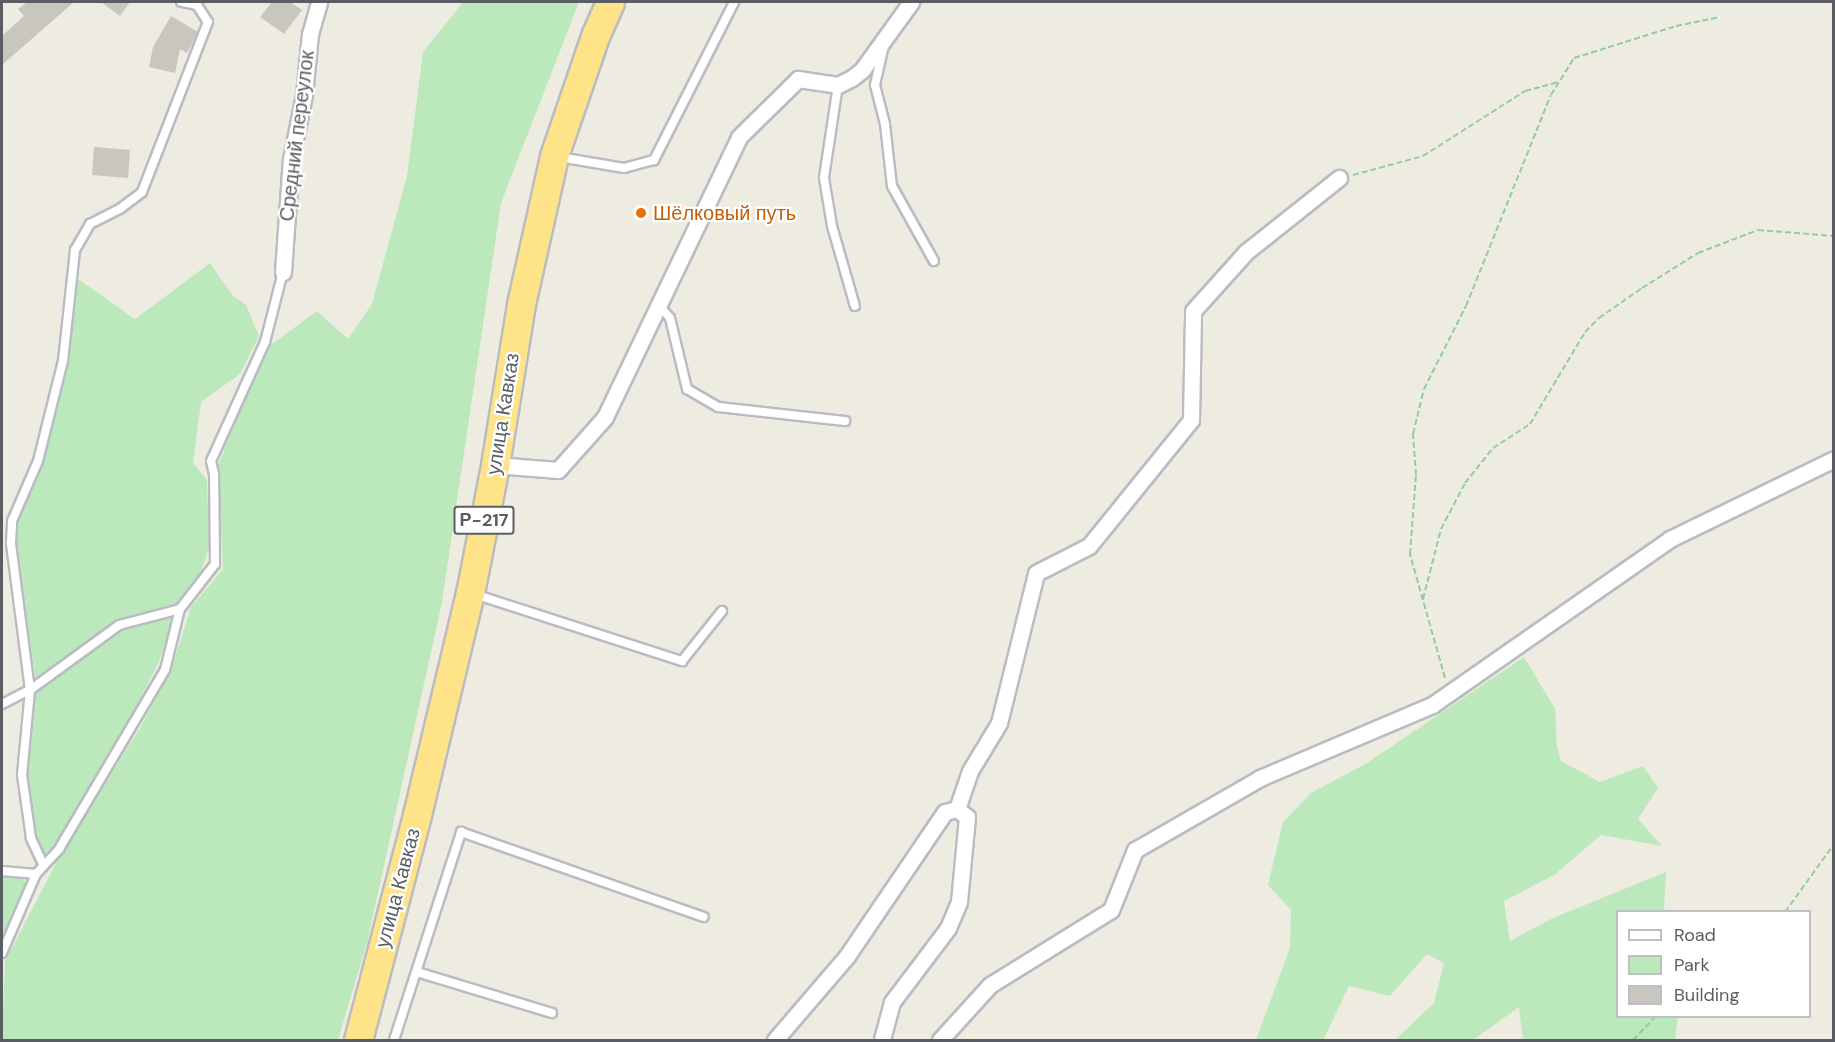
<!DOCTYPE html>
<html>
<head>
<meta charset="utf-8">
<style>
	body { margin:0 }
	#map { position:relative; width:1835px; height:1042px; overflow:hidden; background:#eeece1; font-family:"DM Sans",sans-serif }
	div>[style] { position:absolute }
	.green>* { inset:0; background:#bbe9bc }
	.building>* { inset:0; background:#c9c6be }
	.path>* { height:2px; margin-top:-1px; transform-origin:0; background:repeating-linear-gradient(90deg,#94caa4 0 6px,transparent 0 9px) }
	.roads { filter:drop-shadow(2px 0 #b9bcc2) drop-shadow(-2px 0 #b9bcc2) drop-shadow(0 2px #b9bcc2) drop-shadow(0 -2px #b9bcc2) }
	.lane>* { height:8px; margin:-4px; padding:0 4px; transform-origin:4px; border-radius:4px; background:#fff }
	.street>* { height:15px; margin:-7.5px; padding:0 7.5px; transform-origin:7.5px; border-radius:7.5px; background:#fff }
	.highway>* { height:27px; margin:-13.5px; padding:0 13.5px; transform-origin:13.5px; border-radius:13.5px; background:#ffe388 }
	.dots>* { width:16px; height:16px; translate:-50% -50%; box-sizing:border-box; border:3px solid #fff; border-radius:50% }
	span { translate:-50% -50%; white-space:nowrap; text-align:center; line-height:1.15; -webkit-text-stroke:4.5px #fff; paint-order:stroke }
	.shield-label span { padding:2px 4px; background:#fff; border:2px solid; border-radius:4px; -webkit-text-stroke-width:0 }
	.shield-label { font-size:18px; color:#5a5e64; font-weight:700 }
	.street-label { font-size:20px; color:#5a5e64 }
	.food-label { font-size:20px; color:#c56008 }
	.left { translate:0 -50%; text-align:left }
	.frame { position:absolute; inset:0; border:3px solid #5a5e64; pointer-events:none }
	.legend { position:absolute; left:1616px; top:910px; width:195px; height:108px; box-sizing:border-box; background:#fff; border:2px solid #bdbfc1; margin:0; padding:8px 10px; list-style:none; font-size:18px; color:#5a5e64 }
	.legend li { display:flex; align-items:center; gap:12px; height:30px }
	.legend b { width:30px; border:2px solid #bdbfc1 }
</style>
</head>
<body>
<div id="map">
	<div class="green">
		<i style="clip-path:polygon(463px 2px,579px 2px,501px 203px,442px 602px,367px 943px,338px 1040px,2px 1040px,5px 961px,56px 863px,140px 728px,171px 670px,191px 607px,223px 569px,218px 465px,265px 349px,317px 311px,348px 339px,372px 304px,407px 176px,423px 52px)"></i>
		<i style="clip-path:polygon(210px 263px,233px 296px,246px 305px,259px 336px,240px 374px,201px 402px,193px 463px,207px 480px,209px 548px,201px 571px,180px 603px,118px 622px,41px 678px,35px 676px,16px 546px,17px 517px,42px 462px,64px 378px,78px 279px,135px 319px)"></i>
		<i style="clip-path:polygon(176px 616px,158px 664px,134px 711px,55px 845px,45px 853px,40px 850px,34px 840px,25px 777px,34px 696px,72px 661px,121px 628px)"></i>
		<i style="clip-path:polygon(1524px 657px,1555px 709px,1557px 747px,1561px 761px,1600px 782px,1643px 766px,1658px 788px,1638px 819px,1662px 846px,1601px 835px,1554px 875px,1504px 901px,1510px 941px,1553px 918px,1666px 872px,1664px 911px,1618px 912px,1618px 1016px,1678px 1017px,1675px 1040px,1523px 1040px,1519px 1007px,1473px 1040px,1395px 1040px,1434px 1003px,1444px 963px,1427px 954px,1390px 996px,1349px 986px,1323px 1040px,1256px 1040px,1290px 948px,1291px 910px,1268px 885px,1283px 822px,1311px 793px,1367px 763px)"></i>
		<i style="clip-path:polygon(2px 874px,14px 874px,23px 878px,28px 885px,26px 895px,2px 941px)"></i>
	</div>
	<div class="building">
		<i style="clip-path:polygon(27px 2px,74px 2px,2px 65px,2px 36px,24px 16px,18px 9px)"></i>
		<i style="clip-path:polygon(101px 2px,130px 2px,120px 16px)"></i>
		<i style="clip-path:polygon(272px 2px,290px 2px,302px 10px,284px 34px,260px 17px)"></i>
		<i style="clip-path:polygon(171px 16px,198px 32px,187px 53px,180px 49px,175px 73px,149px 67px,153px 47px)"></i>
		<i style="clip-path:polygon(94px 147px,130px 150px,128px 178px,92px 175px)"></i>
	</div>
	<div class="path">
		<i style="left:1353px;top:175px;width:73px;rotate:-15.2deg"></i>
		<i style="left:1423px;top:156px;width:121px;rotate:-32.5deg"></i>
		<i style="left:1525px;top:91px;width:35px;rotate:-15deg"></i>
		<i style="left:1423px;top:599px;width:72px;rotate:-75.6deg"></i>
		<i style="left:1441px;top:529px;width:52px;rotate:-62.4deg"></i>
		<i style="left:1465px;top:483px;width:45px;rotate:-51.3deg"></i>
		<i style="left:1493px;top:448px;width:44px;rotate:-33deg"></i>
		<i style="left:1530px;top:424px;width:107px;rotate:-59.1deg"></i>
		<i style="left:1585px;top:332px;width:20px;rotate:-45deg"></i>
		<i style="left:1599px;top:318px;width:52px;rotate:-34.9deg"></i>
		<i style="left:1642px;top:288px;width:66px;rotate:-32deg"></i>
		<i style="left:1698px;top:253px;width:64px;rotate:-21deg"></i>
		<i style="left:1758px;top:230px;width:76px;rotate:4.5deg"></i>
		<i style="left:1445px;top:678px;width:129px;rotate:-105.8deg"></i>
		<i style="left:1410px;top:554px;width:79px;rotate:-85.7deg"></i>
		<i style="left:1416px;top:475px;width:41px;rotate:-94.2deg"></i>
		<i style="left:1413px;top:434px;width:46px;rotate:-76.3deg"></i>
		<i style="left:1424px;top:389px;width:93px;rotate:-63.2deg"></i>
		<i style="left:1466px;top:306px;width:227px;rotate:-68.1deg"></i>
		<i style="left:1551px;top:95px;width:44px;rotate:-58.1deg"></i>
		<i style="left:1574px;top:58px;width:107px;rotate:-17.4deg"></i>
		<i style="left:1676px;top:26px;width:45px;rotate:-11.6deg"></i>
		<i style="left:1785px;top:912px;width:84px;rotate:-54.2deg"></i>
		<i style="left:1633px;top:1040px;width:33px;rotate:-46deg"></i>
	</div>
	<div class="roads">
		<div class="lane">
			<i style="left:884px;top:45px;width:41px;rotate:102.7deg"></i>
			<i style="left:875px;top:85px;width:40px;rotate:75.6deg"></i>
			<i style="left:885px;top:124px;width:62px;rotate:83.6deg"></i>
			<i style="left:892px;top:186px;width:86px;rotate:60.8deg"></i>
			<i style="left:838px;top:85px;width:94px;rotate:98.6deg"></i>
			<i style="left:824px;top:178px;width:49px;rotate:80.5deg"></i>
			<i style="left:832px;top:226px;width:83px;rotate:74deg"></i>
			<i style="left:559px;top:157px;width:66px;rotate:9.6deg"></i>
			<i style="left:624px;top:168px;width:31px;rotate:-15deg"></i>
			<i style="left:654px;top:160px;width:177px;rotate:-63.1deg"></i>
			<i style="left:659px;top:305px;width:17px;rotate:50deg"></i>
			<i style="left:670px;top:318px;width:73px;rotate:76.5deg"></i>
			<i style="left:687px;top:389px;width:36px;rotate:30deg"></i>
			<i style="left:718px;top:407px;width:128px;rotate:6.3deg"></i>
			<i style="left:474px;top:594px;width:219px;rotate:17.9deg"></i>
			<i style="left:682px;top:661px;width:64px;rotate:-51.3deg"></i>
			<i style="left:2px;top:704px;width:31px;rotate:-27deg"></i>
			<i style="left:30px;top:690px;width:110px;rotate:-36.1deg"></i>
			<i style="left:119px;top:625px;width:63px;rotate:-14.7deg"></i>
			<i style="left:43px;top:864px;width:29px;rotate:-115deg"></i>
			<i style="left:31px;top:838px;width:64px;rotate:-98.1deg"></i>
			<i style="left:22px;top:775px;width:85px;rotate:-84.6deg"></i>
			<i style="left:30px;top:690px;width:148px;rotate:-97.4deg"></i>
			<i style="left:11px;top:543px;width:22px;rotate:-87deg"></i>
			<i style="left:12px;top:521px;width:65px;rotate:-66.6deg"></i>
			<i style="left:38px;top:461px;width:103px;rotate:-76deg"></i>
			<i style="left:63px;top:361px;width:112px;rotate:-83.8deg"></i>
			<i style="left:75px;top:250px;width:30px;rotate:-60deg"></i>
			<i style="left:90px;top:224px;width:35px;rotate:-27deg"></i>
			<i style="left:121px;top:208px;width:26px;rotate:-37deg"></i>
			<i style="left:142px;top:192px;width:182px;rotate:-68.8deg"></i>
			<i style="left:208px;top:22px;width:20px;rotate:-123deg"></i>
			<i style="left:197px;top:5px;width:16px;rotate:-169deg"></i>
			<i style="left:2px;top:871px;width:34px;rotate:5deg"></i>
			<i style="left:2px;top:953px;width:86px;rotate:-66.7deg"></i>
			<i style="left:36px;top:874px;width:34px;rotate:-47deg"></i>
			<i style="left:59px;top:849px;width:208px;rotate:-59.4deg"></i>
			<i style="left:165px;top:670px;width:63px;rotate:-76.2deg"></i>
			<i style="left:180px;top:609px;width:57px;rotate:-52.1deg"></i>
			<i style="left:215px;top:564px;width:90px;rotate:-90.6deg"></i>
			<i style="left:214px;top:474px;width:13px;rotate:-103deg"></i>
			<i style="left:211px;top:461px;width:131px;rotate:-65.6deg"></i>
			<i style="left:265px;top:342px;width:72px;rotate:-75.6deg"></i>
			<i style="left:417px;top:972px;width:141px;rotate:16.9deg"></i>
			<i style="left:394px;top:1040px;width:219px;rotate:-72.1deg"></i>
			<i style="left:461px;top:832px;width:257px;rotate:19.3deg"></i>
		</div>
		<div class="street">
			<i style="left:283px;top:272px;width:113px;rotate:-86deg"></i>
			<i style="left:291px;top:159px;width:65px;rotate:-78.5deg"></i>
			<i style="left:304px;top:95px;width:61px;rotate:-84.4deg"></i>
			<i style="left:310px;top:34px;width:33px;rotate:-74deg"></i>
			<i style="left:495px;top:465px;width:63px;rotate:4.5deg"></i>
			<i style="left:558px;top:470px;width:71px;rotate:-48.4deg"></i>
			<i style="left:605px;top:417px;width:310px;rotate:-64.4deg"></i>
			<i style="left:739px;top:137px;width:83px;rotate:-44.5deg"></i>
			<i style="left:798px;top:79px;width:40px;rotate:8.5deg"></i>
			<i style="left:838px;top:85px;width:16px;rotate:-27deg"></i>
			<i style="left:852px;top:78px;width:13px;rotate:-39deg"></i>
			<i style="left:862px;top:70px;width:84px;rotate:-54.2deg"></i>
			<i style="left:957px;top:809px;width:40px;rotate:-71.1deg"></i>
			<i style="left:970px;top:771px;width:56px;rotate:-58.9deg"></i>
			<i style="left:999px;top:723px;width:154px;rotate:-76.1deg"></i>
			<i style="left:1036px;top:573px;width:59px;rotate:-27deg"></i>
			<i style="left:1089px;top:546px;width:162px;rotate:-51deg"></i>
			<i style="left:1191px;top:420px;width:109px;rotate:-88.9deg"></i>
			<i style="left:1193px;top:311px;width:79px;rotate:-48.1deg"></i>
			<i style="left:1246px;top:252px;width:119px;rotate:-38.5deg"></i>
			<i style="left:775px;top:1040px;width:111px;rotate:-49.4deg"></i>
			<i style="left:847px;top:956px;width:174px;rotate:-55.8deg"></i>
			<i style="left:945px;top:812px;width:12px;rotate:-14deg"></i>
			<i style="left:957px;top:809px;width:13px;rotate:39deg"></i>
			<i style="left:967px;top:817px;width:85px;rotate:95.4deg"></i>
			<i style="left:959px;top:902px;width:28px;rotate:113deg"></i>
			<i style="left:948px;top:928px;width:93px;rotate:127.1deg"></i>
			<i style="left:892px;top:1002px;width:39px;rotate:105deg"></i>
			<i style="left:940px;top:1040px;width:74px;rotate:-47.7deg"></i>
			<i style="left:990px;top:985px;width:142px;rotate:-31.8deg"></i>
			<i style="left:1111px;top:910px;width:65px;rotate:-68.2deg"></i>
			<i style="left:1135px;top:850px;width:144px;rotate:-29.9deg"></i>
			<i style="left:1260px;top:778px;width:187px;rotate:-23deg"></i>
			<i style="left:1432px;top:705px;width:290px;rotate:-34.9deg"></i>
			<i style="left:1670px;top:539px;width:182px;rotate:-26deg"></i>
		</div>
		<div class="highway">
			<i style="left:358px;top:1040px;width:233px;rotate:-75.3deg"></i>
			<i style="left:417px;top:815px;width:228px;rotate:-76.6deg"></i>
			<i style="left:470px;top:593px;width:130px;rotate:-78.9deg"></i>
			<i style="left:495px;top:465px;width:163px;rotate:-80.8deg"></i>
			<i style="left:521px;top:304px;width:152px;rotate:-77.4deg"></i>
			<i style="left:554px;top:156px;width:127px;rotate:-71.1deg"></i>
			<i style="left:595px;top:36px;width:37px;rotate:-66deg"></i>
		</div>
	</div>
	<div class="dots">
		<i style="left:641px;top:213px;background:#e8710a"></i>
	</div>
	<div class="shield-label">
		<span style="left:484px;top:520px">Р-217</span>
	</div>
	<div class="street-label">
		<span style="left:297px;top:136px;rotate:-83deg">Средний переулок</span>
		<span style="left:503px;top:414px;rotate:-81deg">улица Кавказ</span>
		<span style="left:398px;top:888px;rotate:-75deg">улица Кавказ</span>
	</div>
	<div class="food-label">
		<span class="left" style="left:653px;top:213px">Шёлковый путь</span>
	</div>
	<div class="frame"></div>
	<ul class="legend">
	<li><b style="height:8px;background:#fff"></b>Road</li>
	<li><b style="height:16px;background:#bbe9bc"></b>Park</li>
	<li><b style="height:16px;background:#c9c6be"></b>Building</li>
	</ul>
</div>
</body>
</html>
